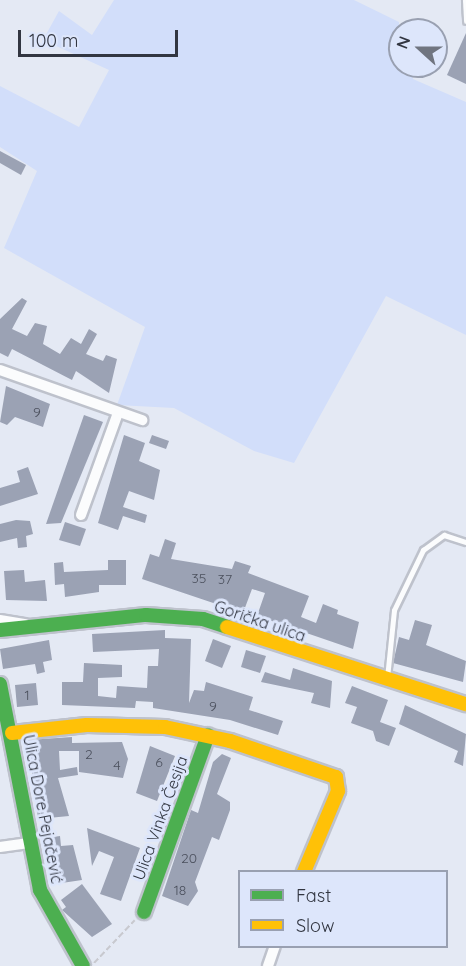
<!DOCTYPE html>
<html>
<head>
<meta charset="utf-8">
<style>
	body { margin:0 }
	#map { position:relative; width:466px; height:966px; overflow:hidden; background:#e4e9f4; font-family:Quicksand,sans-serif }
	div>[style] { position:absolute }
	.green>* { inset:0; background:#d2defa }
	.building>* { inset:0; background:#9ba2b4 }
	.path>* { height:2px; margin-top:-1px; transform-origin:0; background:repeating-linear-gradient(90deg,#c8c9cf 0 6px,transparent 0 9px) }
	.roads { filter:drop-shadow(2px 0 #bec2cc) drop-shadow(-2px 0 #bec2cc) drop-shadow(0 2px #bec2cc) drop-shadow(0 -2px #bec2cc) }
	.lane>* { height:5px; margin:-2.5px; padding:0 2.5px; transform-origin:2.5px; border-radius:2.5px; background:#fbfcfd }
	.street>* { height:10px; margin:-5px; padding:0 5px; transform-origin:5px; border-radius:5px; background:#fbfcfd }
	.fast>* { height:14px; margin:-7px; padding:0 7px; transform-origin:7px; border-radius:7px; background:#4caf50 }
	.slow>* { height:14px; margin:-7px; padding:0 7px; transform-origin:7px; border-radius:7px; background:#ffc107 }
	span { translate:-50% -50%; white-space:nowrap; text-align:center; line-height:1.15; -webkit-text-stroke:6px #dde6fb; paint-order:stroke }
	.number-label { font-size:14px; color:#4c515e }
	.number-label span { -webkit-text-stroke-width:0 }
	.street-label { font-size:16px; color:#323641 }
	.legend { position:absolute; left:238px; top:870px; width:210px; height:78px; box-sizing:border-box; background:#dde6fb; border:2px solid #99a0b1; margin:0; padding:8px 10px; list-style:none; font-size:18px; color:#323641 }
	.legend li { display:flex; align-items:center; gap:12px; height:30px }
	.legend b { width:30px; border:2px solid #99a0b1 }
	.north { position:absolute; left:388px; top:18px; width:60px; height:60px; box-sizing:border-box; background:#dde6fb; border:2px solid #99a0b1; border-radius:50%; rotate:291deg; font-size:16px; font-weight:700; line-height:24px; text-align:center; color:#323641 }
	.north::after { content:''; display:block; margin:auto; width:21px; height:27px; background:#707580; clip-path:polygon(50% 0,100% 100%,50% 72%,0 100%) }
	.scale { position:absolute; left:18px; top:30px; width:160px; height:27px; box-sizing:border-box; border:3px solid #323641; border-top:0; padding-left:8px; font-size:18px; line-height:21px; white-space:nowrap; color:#323641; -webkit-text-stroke:4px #dde6fb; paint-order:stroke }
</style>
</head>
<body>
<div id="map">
	<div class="green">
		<i style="clip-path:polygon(114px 0,354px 0,399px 22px,400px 66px,410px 66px,413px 79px,466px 102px,466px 335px,386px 296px,294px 463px,254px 451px,174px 408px,117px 405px,145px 327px,4px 248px,37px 171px,0 147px,0 86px,79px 127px,109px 70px,43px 40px,59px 11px,92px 35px)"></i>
	</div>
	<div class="building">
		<i style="clip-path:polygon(466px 33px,466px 84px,447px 75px)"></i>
		<i style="clip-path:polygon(0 151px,26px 165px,21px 175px,0 163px)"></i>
		<i style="clip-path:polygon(22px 298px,27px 301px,12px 329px,27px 336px,35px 323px,47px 326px,43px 344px,60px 354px,71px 338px,81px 344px,89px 329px,97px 334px,86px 354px,103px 361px,106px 355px,117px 359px,109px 393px,76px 371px,72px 380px,12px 349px,8px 357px,0 353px,0 319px)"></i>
		<i style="clip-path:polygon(6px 386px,50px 404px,43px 427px,15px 417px,7px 425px,0 422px)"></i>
		<i style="clip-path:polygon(84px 415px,103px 422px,61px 523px,46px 524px)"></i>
		<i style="clip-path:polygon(124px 435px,145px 443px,139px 461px,160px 470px,154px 500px,129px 491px,123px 507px,147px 515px,145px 523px,123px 516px,118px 530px,98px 523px)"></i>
		<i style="clip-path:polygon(152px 435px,169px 441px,166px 449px,149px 443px)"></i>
		<i style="clip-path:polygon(28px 467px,38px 494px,0 506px,0 488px,20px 482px,17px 471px)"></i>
		<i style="clip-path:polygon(16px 520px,30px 521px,33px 534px,26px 536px,27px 547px,18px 548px,17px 538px,0 542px,0 524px)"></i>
		<i style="clip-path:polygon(65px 522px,86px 529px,80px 546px,59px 540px)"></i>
		<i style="clip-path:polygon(165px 539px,176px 543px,171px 559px,232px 569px,235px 561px,251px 566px,248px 573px,309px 596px,301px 617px,316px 623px,323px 604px,338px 610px,337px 614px,359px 622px,353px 649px,257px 616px,265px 593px,252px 589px,243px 613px,142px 579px,150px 554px,159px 557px)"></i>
		<i style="clip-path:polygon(108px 560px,126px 560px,126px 585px,99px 585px,99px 592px,65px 597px,64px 584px,55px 585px,54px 563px,63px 562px,64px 572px,108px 570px)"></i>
		<i style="clip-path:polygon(24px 570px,25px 582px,45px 580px,47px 601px,6px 600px,4px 571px)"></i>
		<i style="clip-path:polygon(415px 620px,432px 625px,426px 645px,466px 661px,463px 682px,393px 663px,399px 637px,409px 640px)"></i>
		<i style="clip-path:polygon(165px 630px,165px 638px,191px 639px,189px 703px,194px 690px,204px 691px,206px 682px,253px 697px,249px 710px,283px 721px,278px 735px,230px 720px,153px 708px,153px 702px,136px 701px,135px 708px,62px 705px,62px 682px,83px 682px,84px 663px,122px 665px,122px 677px,98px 678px,98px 696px,116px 698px,117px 686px,147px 688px,148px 666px,158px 666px,159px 649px,93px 652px,92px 634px)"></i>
		<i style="clip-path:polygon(213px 639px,231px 646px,222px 668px,205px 661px)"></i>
		<i style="clip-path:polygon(49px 640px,52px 660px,43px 662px,45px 672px,37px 674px,35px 664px,3px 669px,0 649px)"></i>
		<i style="clip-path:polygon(246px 650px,266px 656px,260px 673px,241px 667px)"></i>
		<i style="clip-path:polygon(293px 668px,332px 681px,330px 708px,311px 703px,314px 693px,261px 682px,265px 672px,290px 680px)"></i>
		<i style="clip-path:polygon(36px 683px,38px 705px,17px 707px,15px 685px)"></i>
		<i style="clip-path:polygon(352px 686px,388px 700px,380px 722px,396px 728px,389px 746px,376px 741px,373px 731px,351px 723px,357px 707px,345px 703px)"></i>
		<i style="clip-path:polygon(405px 705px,466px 734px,463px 766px,454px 762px,458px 751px,399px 724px)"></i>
		<i style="clip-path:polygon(72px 737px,72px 743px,122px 742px,128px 759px,123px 778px,79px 772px,79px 751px,59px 751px,60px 770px,77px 767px,78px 775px,58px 778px,69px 816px,38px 819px,28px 740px)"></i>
		<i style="clip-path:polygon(150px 746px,175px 756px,157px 801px,136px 793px)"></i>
		<i style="clip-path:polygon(222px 754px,231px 758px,217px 794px,230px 802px,230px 810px,219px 840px,212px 837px,195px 882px,198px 891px,188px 906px,162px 896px,191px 810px,198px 813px,213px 762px)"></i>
		<i style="clip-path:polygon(87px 828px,140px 848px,121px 901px,100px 894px,114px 857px,99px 851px,92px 866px)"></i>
		<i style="clip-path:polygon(60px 836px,61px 846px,73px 845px,82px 880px,55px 884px,46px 838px)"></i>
		<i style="clip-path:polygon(82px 884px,112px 924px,92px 937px,62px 910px,66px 907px,61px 900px)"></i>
	</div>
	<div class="path">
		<i style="left:94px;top:963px;width:59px;rotate:-46.4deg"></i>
	</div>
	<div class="roads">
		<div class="lane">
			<i style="left:465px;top:0;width:21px;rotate:87deg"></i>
			<i style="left:387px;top:678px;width:68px;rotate:-84.1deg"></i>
			<i style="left:394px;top:610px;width:67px;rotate:-64.2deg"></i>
			<i style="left:423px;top:550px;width:26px;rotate:-36deg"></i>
			<i style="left:444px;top:535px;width:23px;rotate:18deg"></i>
		</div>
		<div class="street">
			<i style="left:0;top:370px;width:151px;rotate:19.4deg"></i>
			<i style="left:81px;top:515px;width:109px;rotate:-70.1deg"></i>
			<i style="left:0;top:620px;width:26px;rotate:9deg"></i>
			<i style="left:0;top:847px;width:29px;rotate:-8deg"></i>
			<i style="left:268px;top:966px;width:21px;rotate:-71deg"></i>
		</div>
		<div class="fast">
			<i style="left:0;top:630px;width:147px;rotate:-5.9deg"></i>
			<i style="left:146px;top:615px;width:57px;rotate:4deg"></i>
			<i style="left:203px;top:619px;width:25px;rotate:18deg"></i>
			<i style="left:0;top:684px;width:210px;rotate:79deg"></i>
			<i style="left:40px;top:890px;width:87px;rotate:60.5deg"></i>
			<i style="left:144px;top:912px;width:188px;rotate:-70.1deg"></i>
		</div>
		<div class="slow">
			<i style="left:227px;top:627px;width:251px;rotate:17.9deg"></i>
			<i style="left:12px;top:733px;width:75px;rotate:-6.1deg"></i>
			<i style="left:87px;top:725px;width:78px;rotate:1.5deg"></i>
			<i style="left:165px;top:727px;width:66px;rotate:12.2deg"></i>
			<i style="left:230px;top:741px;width:112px;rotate:18.8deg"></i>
			<i style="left:336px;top:777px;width:14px;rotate:82deg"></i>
			<i style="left:338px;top:791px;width:88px;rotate:112.8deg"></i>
		</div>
	</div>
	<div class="number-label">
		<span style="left:37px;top:412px">9</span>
		<span style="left:199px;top:578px">35</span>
		<span style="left:225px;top:579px">37</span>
		<span style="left:27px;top:695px">1</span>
		<span style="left:213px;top:706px">9</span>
		<span style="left:89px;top:754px">2</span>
		<span style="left:159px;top:762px">6</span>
		<span style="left:117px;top:765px">4</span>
		<span style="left:189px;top:858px">20</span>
		<span style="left:180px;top:890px">18</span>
	</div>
	<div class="street-label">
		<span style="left:260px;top:621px;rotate:19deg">Gorička ulica</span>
		<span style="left:43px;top:809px;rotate:79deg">Ulica Dore Pejačević</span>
		<span style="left:160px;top:818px;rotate:-70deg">Ulica Vinka Česija</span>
	</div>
	<ul class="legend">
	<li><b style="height:8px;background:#4caf50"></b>Fast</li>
	<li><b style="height:8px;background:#ffc107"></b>Slow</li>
	</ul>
	<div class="north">N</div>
	<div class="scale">100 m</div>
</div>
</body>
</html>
